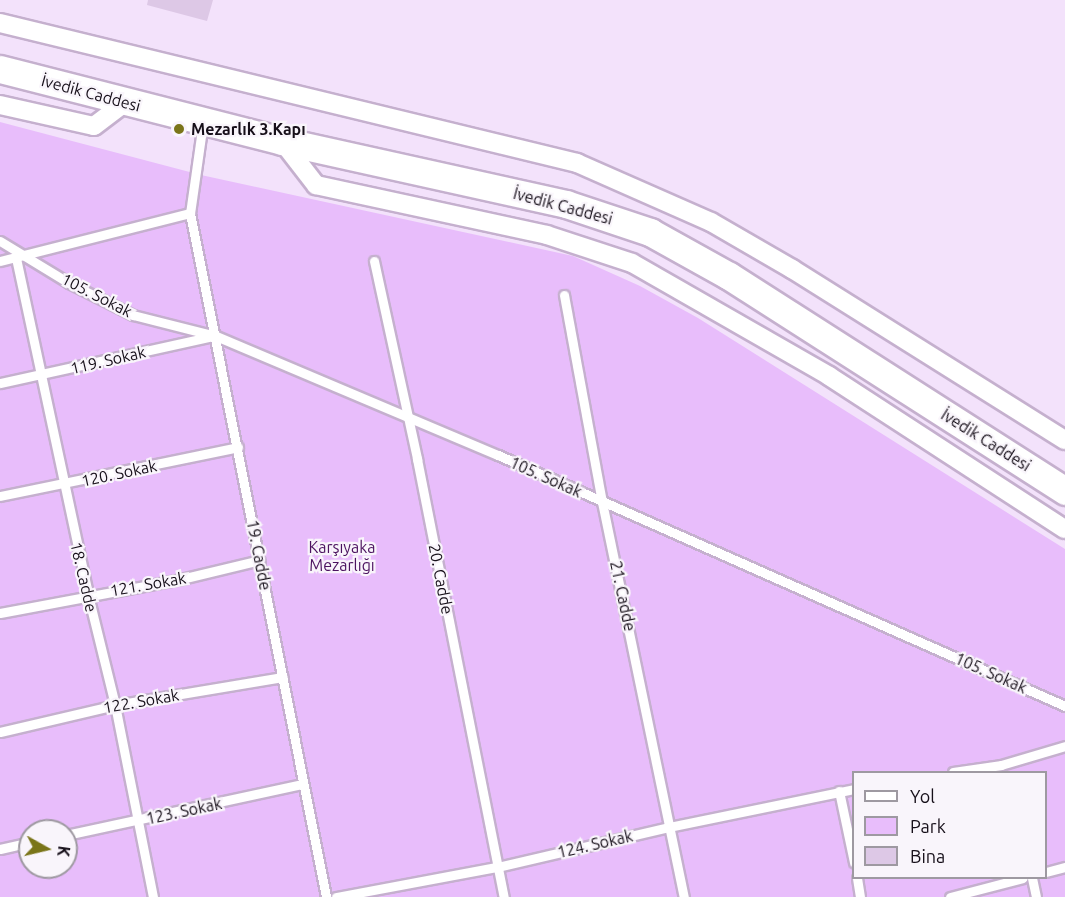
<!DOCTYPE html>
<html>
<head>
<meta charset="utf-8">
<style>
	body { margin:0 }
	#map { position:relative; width:1065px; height:897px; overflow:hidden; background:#f3e2fb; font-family:Ubuntu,sans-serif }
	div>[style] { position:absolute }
	.green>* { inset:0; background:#e8bdfb }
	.building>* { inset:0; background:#ddc8e6 }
	.roads { filter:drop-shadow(2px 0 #c5b0ce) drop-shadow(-2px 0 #c5b0ce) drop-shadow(0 2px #c5b0ce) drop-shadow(0 -2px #c5b0ce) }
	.lane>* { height:9px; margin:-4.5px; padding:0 4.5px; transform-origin:4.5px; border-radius:4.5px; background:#fff }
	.street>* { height:18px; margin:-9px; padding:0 9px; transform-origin:9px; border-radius:9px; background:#fff }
	.secondary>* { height:27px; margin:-13.5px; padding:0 13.5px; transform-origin:13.5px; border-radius:13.5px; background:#fff }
	.dots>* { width:16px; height:16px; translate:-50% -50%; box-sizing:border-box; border:3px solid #f9f5fb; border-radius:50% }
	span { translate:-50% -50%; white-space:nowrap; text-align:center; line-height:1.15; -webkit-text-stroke:4.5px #f9f5fb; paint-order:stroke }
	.street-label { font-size:16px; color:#160f19 }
	.poi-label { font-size:16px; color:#160f19; font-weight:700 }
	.left { translate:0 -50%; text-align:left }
	.park-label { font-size:16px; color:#4c1360 }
	.legend { position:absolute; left:852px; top:771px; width:195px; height:108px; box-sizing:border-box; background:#f9f5fb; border:2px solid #9e99a1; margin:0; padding:8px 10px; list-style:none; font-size:18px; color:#160f19 }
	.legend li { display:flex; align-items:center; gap:12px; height:30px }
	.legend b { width:30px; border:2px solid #9e99a1 }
	.north { position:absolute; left:18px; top:819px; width:60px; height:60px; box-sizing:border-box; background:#f9f5fb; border:2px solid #9e99a1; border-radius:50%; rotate:98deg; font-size:16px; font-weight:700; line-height:24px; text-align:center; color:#160f19 }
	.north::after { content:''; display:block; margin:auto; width:21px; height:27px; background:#7a7519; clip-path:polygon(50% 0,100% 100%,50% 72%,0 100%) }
</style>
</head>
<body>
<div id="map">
	<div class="green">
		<i style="clip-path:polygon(evenodd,0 122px,201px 175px,573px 256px,640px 286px,698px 318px,1065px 549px,1065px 897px,0 897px,0 122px,854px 772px,1046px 772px,1046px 878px,854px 878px,854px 772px,0 122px,30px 831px,66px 831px,66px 867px,30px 867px,30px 831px)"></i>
	</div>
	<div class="building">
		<i style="clip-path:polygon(148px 0,213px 0,207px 21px,147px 5px)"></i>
	</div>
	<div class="roads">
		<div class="lane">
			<i style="left:203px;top:122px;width:92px;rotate:98.1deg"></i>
			<i style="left:190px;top:213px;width:697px;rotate:78.75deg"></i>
			<i style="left:0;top:241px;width:81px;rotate:31.3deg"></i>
			<i style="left:69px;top:283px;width:72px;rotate:26.6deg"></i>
			<i style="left:133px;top:315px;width:86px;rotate:14.2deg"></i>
			<i style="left:216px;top:336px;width:306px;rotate:22.9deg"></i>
			<i style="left:498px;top:455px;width:620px;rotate:23.88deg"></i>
			<i style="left:16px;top:258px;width:345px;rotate:77.9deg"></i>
			<i style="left:88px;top:595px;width:113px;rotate:76.2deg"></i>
			<i style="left:115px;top:705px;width:196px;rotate:78.8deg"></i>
			<i style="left:0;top:261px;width:196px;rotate:-14.2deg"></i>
			<i style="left:374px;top:261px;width:203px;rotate:77.7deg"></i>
			<i style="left:417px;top:459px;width:447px;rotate:78.8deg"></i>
			<i style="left:564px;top:295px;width:210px;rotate:79.6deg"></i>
			<i style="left:602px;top:502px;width:403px;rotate:78.3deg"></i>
			<i style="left:0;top:383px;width:218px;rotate:-12.4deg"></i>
			<i style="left:0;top:496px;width:243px;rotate:-11.6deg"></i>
			<i style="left:0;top:613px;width:180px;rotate:-10.6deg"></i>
			<i style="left:177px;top:580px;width:85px;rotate:-13.5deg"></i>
			<i style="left:0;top:732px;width:118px;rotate:-13.2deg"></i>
			<i style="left:115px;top:705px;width:170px;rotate:-9.5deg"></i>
			<i style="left:953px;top:772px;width:49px;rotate:-8.3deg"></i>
			<i style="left:1001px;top:765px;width:67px;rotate:-16.5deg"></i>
			<i style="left:839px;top:791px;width:73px;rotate:78.1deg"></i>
			<i style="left:66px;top:835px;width:241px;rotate:-12.2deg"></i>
			<i style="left:0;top:849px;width:31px;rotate:-13deg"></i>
			<i style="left:1046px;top:872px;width:20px;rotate:-15deg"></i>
			<i style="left:857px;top:878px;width:19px;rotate:81deg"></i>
			<i style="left:1032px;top:878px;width:19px;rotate:78deg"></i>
			<i style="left:336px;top:897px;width:164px;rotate:-10.6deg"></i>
			<i style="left:497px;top:867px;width:177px;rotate:-13.1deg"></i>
			<i style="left:669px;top:827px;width:189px;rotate:-11.6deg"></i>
			<i style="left:950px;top:897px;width:75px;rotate:-14.6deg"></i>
		</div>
		<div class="street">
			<i style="left:0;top:23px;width:594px;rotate:13.64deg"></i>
			<i style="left:577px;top:163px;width:146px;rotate:23.8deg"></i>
			<i style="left:711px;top:222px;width:94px;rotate:30.1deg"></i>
			<i style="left:792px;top:269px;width:322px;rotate:32.1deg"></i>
			<i style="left:0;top:105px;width:96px;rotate:12.6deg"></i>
			<i style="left:94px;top:126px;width:40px;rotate:-37deg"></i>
			<i style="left:282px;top:141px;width:56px;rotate:52.3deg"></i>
			<i style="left:316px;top:185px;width:236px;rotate:12.2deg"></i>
			<i style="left:547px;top:235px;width:89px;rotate:18.2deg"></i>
			<i style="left:632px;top:263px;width:227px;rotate:29.8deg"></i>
			<i style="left:829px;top:376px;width:281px;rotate:33deg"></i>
		</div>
		<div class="secondary">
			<i style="left:0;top:69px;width:291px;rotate:14.3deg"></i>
			<i style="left:282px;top:141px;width:291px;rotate:12.5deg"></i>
			<i style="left:566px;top:204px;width:89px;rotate:18.4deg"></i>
			<i style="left:650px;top:232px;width:90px;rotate:29.1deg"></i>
			<i style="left:729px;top:276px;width:399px;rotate:32.6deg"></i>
		</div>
	</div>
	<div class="dots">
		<i style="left:179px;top:129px;background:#7a7519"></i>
	</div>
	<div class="street-label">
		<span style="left:91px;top:93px;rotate:15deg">İvedik Caddesi</span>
		<span style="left:563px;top:206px;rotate:15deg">İvedik Caddesi</span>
		<span style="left:97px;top:295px;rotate:27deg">105. Sokak</span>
		<span style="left:108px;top:360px;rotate:-13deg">119. Sokak</span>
		<span style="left:986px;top:440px;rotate:32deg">İvedik Caddesi</span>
		<span style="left:119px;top:473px;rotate:-12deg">120. Sokak</span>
		<span style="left:546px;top:477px;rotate:24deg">105. Sokak</span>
		<span style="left:259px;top:555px;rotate:79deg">19. Cadde</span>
		<span style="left:84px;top:577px;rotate:77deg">18. Cadde</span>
		<span style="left:441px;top:579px;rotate:79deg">20. Cadde</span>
		<span style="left:148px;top:584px;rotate:-10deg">121. Sokak</span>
		<span style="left:623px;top:596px;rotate:78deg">21. Cadde</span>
		<span style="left:991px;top:673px;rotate:24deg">105. Sokak</span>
		<span style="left:141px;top:701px;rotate:-10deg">122. Sokak</span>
		<span style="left:184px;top:811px;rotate:-12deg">123. Sokak</span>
		<span style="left:595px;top:844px;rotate:-13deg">124. Sokak</span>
	</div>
	<div class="poi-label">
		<span class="left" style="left:191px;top:129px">Mezarlık 3.Kapı</span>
	</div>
	<div class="park-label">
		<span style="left:342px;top:556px">Karşıyaka<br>Mezarlığı</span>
	</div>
	<ul class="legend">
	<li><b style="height:8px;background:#fff"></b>Yol</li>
	<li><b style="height:16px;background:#e8bdfb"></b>Park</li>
	<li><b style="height:16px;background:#ddc8e6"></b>Bina</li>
	</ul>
	<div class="north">K</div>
</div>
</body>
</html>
